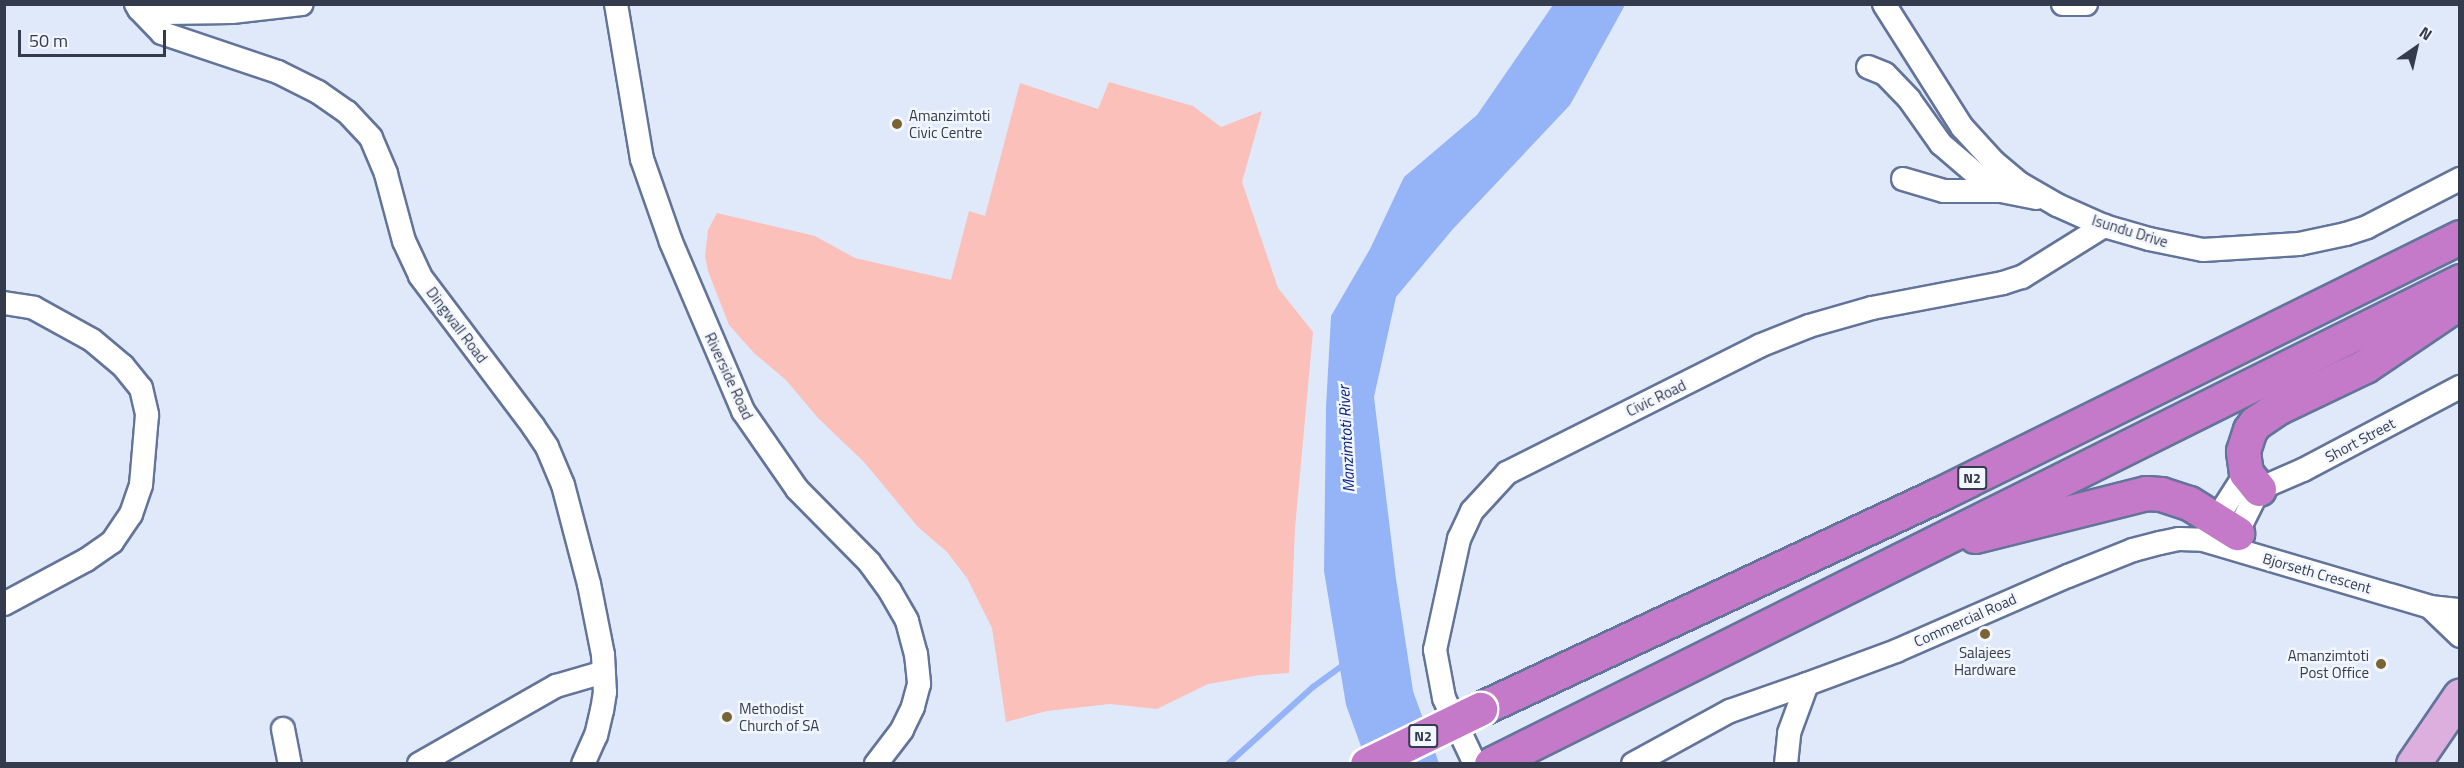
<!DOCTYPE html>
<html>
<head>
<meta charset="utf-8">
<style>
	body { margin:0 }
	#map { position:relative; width:2464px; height:768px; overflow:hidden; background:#e0e9fa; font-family:"Titillium Web",sans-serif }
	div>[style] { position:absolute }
	.green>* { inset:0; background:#fac0b9 }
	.water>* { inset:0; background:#95b4f8 }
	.stream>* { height:6px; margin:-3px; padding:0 3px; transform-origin:3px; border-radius:3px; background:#95b4f8 }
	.roads { filter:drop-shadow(2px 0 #63749a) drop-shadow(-2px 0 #63749a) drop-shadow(0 2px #63749a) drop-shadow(0 -2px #63749a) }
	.minor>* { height:22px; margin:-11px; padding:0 11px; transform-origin:11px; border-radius:11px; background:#fff }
	.primary>* { height:33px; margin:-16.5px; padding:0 16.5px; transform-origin:16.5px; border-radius:16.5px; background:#dcafde }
	.motorway>* { height:33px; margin:-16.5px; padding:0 16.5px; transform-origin:16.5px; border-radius:16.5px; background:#c47ac8 }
	.bridges { filter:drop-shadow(2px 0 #fff) drop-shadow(-2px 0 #fff) drop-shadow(0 2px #fff) drop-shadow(0 -2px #fff) }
	.motorway-bridge>* { height:33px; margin:-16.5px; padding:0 16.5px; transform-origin:16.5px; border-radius:16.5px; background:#c47ac8 }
	.dots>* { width:16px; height:16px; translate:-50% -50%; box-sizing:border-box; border:3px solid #f2f6ff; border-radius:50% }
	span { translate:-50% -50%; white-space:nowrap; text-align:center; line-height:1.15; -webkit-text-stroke:5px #f2f6ff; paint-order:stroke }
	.shield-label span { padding:2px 4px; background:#f2f6ff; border:2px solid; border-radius:4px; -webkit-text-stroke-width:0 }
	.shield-label { font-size:14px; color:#343b4c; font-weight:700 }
	.poi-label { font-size:15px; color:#343b4c }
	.left { translate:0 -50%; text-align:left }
	.right { translate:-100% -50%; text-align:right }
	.street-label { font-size:15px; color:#343b4c }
	.water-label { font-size:16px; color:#0a2280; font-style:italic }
	.frame { position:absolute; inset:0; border:6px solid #343b4c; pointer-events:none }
	.north { position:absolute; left:2386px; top:18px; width:60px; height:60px; -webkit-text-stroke:4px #f2f6ff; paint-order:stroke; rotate:34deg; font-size:16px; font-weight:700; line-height:24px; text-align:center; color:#343b4c }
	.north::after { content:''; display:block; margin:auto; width:21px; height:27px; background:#343b4c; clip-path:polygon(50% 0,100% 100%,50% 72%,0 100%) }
	.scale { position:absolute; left:18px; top:30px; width:148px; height:27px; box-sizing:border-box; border:3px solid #343b4c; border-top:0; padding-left:8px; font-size:18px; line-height:21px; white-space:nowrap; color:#343b4c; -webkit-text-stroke:4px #f2f6ff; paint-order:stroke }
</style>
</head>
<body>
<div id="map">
	<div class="green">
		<i style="clip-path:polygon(1109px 82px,1193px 106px,1221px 127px,1262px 111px,1242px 182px,1278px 288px,1313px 332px,1295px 528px,1289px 673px,1260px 675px,1208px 684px,1157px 709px,1110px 704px,1047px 711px,1006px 722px,992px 628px,967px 578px,947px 552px,918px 527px,864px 462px,818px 418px,786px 380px,754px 353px,729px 325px,708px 271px,705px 256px,708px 230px,717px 213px,815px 236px,855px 258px,951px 280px,969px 211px,985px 216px,1020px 83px,1098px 109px)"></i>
	</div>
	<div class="water">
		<i style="clip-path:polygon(1553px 5px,1625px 5px,1570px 105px,1453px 229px,1396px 297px,1374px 397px,1396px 579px,1413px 691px,1439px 763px,1367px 763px,1346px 705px,1324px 571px,1326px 407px,1331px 316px,1370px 249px,1404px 177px,1477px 115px)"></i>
	</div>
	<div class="stream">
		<i style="left:1228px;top:764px;width:115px;rotate:-42.2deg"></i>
		<i style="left:1313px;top:687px;width:41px;rotate:-36deg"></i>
	</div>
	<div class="roads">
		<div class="minor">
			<i style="left:136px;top:4px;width:6px;rotate:59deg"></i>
			<i style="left:139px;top:9px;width:26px;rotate:9deg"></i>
			<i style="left:165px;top:13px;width:67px;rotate:-0.9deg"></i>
			<i style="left:232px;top:12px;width:70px;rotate:-6.5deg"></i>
			<i style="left:616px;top:4px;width:157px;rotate:80.5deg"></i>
			<i style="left:642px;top:159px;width:88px;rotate:70.7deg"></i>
			<i style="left:671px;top:242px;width:184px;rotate:66.9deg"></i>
			<i style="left:743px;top:411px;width:95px;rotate:55.3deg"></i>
			<i style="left:797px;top:489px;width:103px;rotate:45.4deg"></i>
			<i style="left:869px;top:562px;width:36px;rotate:54deg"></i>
			<i style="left:890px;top:591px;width:34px;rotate:60deg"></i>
			<i style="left:907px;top:621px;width:34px;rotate:75deg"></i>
			<i style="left:916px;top:654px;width:30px;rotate:84deg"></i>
			<i style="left:919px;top:684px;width:24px;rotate:105deg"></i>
			<i style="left:913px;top:707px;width:25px;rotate:116deg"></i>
			<i style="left:902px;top:730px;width:43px;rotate:127.4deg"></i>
			<i style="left:1884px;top:4px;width:146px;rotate:57.6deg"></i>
			<i style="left:1962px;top:127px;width:47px;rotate:47.6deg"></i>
			<i style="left:1994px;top:162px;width:33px;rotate:40deg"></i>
			<i style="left:2019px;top:183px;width:44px;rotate:30.1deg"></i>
			<i style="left:2057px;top:205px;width:51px;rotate:24.1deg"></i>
			<i style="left:2104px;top:226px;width:47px;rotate:16.1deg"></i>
			<i style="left:2149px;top:239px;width:55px;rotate:11.5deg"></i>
			<i style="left:2203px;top:250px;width:96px;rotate:-3.6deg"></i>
			<i style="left:2299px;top:244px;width:48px;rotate:-12deg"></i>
			<i style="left:2346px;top:234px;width:22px;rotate:-18deg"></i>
			<i style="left:2367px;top:227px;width:105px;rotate:-27.3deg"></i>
			<i style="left:2063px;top:4px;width:23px"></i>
			<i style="left:139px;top:9px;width:33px;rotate:46deg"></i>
			<i style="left:162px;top:33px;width:122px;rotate:18.6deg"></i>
			<i style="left:278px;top:72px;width:45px;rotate:26.6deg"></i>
			<i style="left:318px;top:92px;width:35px;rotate:35deg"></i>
			<i style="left:347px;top:112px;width:35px;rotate:47deg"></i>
			<i style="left:371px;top:138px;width:39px;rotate:67deg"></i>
			<i style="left:386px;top:174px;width:69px;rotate:75deg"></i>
			<i style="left:404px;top:241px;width:38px;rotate:65deg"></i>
			<i style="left:420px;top:276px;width:188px;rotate:53deg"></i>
			<i style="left:533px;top:426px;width:25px;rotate:56deg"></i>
			<i style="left:547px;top:447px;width:41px;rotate:67.2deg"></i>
			<i style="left:563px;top:485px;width:102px;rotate:75.3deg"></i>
			<i style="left:589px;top:584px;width:72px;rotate:78.8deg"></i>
			<i style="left:603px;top:655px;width:37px;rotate:87deg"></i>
			<i style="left:605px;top:692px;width:18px;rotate:99deg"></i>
			<i style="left:602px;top:710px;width:26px;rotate:103deg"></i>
			<i style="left:596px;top:735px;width:32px;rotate:114deg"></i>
			<i style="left:1868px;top:67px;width:18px;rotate:22deg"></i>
			<i style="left:1885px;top:74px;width:35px;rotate:46deg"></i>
			<i style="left:1909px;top:99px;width:55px;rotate:54.6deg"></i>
			<i style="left:1941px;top:144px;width:54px;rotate:40.5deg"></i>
			<i style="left:1982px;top:179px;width:22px;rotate:32deg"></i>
			<i style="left:2001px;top:191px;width:36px;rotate:11deg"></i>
			<i style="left:1903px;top:179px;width:43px;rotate:16.3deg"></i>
			<i style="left:1944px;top:191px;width:57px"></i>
			<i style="left:4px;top:303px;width:30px;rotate:9deg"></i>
			<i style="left:34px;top:308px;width:66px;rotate:28.9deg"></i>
			<i style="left:92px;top:340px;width:40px;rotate:40deg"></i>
			<i style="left:123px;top:366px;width:28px;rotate:51deg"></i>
			<i style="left:141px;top:388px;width:28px;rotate:77deg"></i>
			<i style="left:147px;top:415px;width:70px;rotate:94.9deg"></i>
			<i style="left:141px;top:485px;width:31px;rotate:109deg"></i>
			<i style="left:131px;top:514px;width:34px;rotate:124deg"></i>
			<i style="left:112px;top:542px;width:32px;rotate:145deg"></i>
			<i style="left:86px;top:560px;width:93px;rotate:151.8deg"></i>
			<i style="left:2209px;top:531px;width:69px;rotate:-57.5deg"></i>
			<i style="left:2235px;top:545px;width:12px;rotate:-81deg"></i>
			<i style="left:2237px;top:533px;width:49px;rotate:-63.4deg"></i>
			<i style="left:2259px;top:489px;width:48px;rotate:-23.4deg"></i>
			<i style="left:2303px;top:470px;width:178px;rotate:-27.9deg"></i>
			<i style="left:2430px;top:607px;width:42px;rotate:44deg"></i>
			<i style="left:283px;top:729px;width:36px;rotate:79deg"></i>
			<i style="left:419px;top:764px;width:158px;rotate:-29.7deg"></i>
			<i style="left:556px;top:686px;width:50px;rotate:-16.3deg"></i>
			<i style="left:1475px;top:764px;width:73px;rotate:-115.2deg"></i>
			<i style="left:1444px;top:698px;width:49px;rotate:-100.6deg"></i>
			<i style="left:1435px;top:650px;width:114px;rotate:-77.8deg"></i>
			<i style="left:1459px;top:539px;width:31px;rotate:-65deg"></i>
			<i style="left:1472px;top:511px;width:52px;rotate:-47.4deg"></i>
			<i style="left:1507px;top:473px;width:282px;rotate:-26.7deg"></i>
			<i style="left:1759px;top:346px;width:54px;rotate:-21.8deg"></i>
			<i style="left:1809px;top:326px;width:66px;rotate:-15.9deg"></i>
			<i style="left:1872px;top:308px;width:133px;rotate:-10.8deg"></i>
			<i style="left:2003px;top:283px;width:20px;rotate:-18deg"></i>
			<i style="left:2022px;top:277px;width:97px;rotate:-31.9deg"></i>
			<i style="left:1633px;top:764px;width:111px;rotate:-28.7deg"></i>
			<i style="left:1730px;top:711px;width:82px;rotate:-19.3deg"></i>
			<i style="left:1786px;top:764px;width:31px;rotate:-84deg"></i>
			<i style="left:1789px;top:733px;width:52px;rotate:-69.8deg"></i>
			<i style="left:1807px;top:684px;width:95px;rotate:-20.3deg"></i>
			<i style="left:1896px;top:651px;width:188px;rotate:-23.6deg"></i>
			<i style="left:2068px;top:576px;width:70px;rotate:-21.8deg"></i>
			<i style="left:2133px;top:550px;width:28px;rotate:-15deg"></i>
			<i style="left:2160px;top:543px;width:19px;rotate:-12deg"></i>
			<i style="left:2179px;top:539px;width:24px;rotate:2deg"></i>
			<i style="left:2203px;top:540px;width:237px;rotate:16.4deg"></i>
			<i style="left:2430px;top:607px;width:30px;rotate:6deg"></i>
		</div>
		<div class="primary">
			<i style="left:2413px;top:764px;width:83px;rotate:-55.7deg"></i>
		</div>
		<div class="motorway">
			<i style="left:2259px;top:489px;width:21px;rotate:-129deg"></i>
			<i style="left:2246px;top:473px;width:22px;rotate:-98deg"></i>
			<i style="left:2243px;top:451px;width:22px;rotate:-72deg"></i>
			<i style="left:2250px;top:430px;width:9px;rotate:-54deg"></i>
			<i style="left:2255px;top:423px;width:29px;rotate:-34deg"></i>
			<i style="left:2279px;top:407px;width:95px;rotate:-25.5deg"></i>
			<i style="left:2365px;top:366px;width:115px;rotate:-34deg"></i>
			<i style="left:1975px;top:536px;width:176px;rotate:-14.1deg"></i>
			<i style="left:2146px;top:493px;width:15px;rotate:4deg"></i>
			<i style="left:2161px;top:494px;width:29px;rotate:18deg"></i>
			<i style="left:2189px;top:503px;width:57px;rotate:32deg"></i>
			<i style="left:1480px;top:709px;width:508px;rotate:-25.05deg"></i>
			<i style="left:1940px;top:494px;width:580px;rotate:-26.3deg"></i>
			<i style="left:1491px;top:764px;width:1083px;rotate:-26.49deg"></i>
		</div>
	</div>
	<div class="bridges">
		<div class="motorway-bridge">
			<i style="left:1367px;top:764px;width:126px;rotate:-26deg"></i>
		</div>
	</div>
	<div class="dots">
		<i style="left:897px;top:124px;background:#7a6433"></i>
		<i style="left:1985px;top:634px;background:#7a6433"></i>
		<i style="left:2381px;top:664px;background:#7a6433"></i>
		<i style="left:727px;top:717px;background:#7a6433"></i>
	</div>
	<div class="shield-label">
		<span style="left:1972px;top:478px">N2</span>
		<span style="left:1423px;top:736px">N2</span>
	</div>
	<div class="poi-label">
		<span class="left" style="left:909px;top:124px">Amanzimtoti<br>Civic Centre</span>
		<span style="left:1985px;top:661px">Salajees<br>Hardware</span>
		<span class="right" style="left:2369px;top:664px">Amanzimtoti<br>Post Office</span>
		<span class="left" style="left:739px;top:717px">Methodist<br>Church of SA</span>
	</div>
	<div class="street-label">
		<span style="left:2130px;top:231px;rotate:17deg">Isundu Drive</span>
		<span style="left:457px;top:325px;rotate:53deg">Dingwall Road</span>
		<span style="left:729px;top:376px;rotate:65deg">Riverside Road</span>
		<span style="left:1656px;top:398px;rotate:-26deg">Civic Road</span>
		<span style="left:2360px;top:440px;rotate:-28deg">Short Street</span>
		<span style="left:2317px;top:573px;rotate:16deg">Bjorseth Crescent</span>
		<span style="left:1965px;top:620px;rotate:-24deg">Commercial Road</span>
	</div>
	<div class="water-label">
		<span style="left:1346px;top:439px;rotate:-93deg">Manzimtoti River</span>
	</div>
	<div class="frame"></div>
	<div class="north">N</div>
	<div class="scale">50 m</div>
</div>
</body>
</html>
